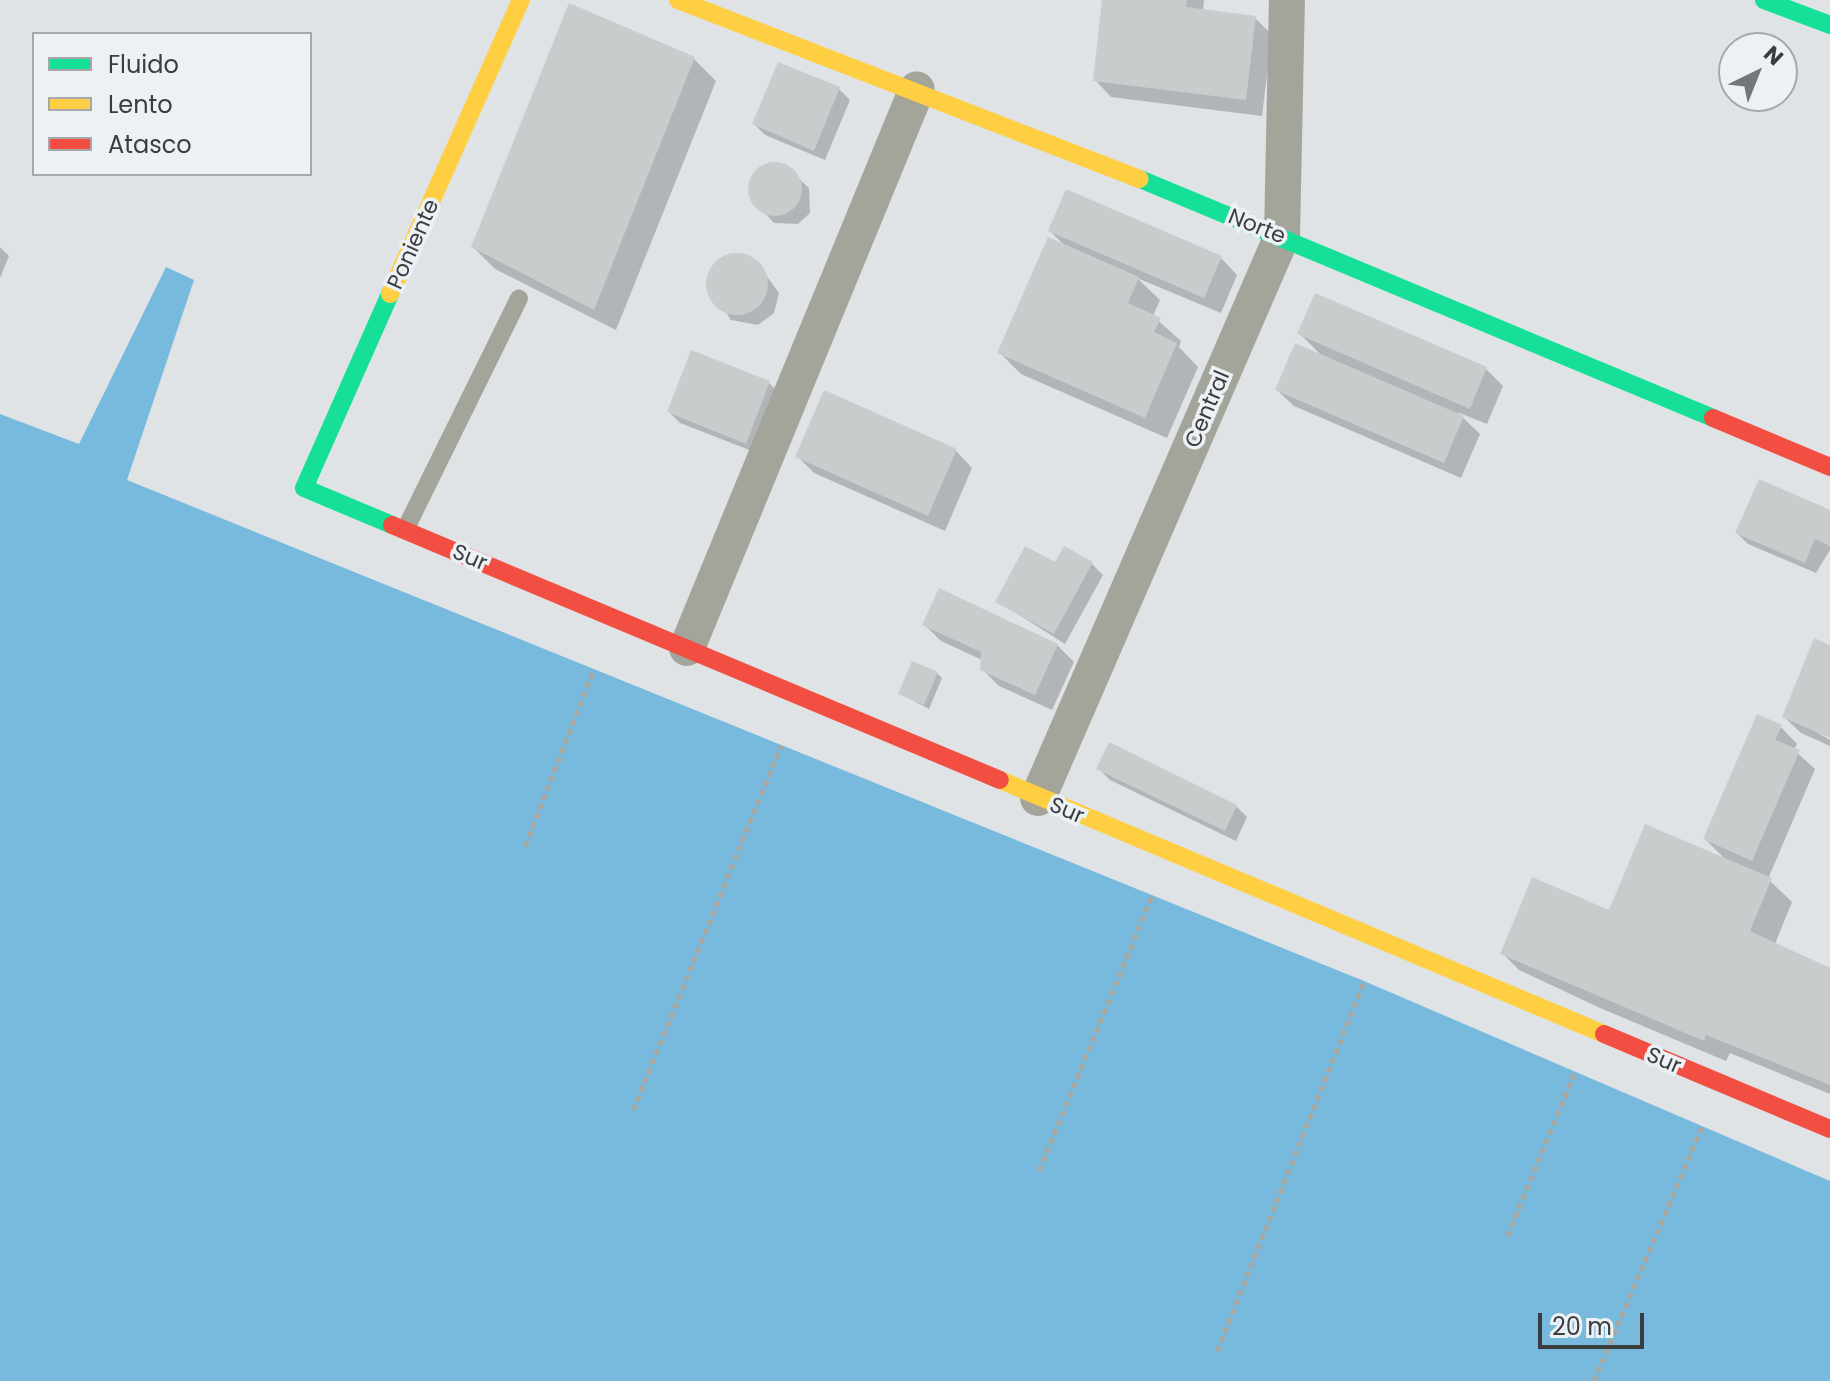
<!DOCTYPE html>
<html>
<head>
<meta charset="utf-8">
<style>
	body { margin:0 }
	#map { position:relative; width:1830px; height:1381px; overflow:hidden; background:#dfe3e5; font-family:Poppins,sans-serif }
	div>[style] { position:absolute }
	.water>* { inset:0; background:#77bade }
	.shadow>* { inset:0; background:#0003 }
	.building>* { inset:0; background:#c9cccd }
	.round { border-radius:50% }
	.path>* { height:5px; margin-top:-2.5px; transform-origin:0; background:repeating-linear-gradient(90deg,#a6a8a1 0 6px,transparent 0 10px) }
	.lane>* { height:18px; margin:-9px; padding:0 9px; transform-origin:9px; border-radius:9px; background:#a3a59a }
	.street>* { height:36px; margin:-18px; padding:0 18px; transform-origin:18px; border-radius:18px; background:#a3a59a }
	.fast>* { height:18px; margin:-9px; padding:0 9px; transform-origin:9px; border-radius:9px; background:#16e098 }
	.slow>* { height:18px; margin:-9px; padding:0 9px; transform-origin:9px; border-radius:9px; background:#ffcf43 }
	.jam>* { height:18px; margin:-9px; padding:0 9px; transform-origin:9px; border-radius:9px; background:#f24e42 }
	span { translate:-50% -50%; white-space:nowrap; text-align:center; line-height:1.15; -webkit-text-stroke:7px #ebf1f5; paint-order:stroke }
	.street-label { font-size:22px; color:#3b3d3f }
	.legend { position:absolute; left:32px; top:32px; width:280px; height:144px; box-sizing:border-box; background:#ebf1f5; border:2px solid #a5a9ac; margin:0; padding:10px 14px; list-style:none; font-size:24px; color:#3b3d3f }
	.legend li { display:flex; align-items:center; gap:16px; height:40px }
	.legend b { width:40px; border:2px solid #a5a9ac }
	.north { position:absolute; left:1718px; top:32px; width:80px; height:80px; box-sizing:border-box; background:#ebf1f5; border:2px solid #a5a9ac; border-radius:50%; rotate:43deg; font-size:22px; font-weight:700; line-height:32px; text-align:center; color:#3b3d3f }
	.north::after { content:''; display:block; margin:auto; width:28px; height:36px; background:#747779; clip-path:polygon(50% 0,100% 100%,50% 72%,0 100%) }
	.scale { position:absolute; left:1538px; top:1313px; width:106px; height:36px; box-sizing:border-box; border:4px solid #3b3d3f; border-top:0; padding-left:10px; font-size:24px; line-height:28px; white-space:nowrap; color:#3b3d3f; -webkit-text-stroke:6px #ebf1f5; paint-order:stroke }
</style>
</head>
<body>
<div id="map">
	<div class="water">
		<i style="clip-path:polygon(166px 267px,194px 280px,127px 480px,1364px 981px,1830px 1181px,1830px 1381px,0 1381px,0 414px,79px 444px)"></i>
	</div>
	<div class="shadow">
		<i style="clip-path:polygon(1104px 0,1204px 0,1203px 11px,1255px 18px,1272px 35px,1262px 116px,1111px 97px,1095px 80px)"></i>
		<i style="clip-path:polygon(694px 59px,716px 81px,616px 330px,495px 269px,473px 247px)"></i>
		<i style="clip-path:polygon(839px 89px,850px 100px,825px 160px,765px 135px,754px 124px)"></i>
		<i style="clip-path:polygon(768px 165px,784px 166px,809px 188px,810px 213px,798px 224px,774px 223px,752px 199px,751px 183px)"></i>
		<i style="clip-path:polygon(1050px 231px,1221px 258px,1237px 275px,1221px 313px,1137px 278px,1160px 300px,1153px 316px,1181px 341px,1179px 347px,1198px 367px,1167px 438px,1021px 374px,999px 352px,1066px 247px)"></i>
		<i style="clip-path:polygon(0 247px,9px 256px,0 278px)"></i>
		<i style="clip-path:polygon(739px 255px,757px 263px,779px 293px,774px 313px,758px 325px,731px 320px,707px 284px,713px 266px)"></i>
		<i style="clip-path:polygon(1316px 296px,1486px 369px,1503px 386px,1487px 424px,1457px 412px,1480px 434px,1461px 478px,1294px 406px,1277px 390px,1323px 357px,1300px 334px)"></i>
		<i style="clip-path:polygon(769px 383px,780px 394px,757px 453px,680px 423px,669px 412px)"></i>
		<i style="clip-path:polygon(956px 451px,972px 468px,945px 531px,814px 473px,797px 456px)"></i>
		<i style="clip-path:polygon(1830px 512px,1830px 550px,1816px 573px,1748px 544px,1737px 533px)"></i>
		<i style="clip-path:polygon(1092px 564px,1103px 575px,1065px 644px,997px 601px,1056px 565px)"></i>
		<i style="clip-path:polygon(925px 625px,1057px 645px,1074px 662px,1052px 710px,999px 686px,982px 669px,982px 660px,941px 641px)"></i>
		<i style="clip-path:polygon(1830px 647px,1830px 735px,1801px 723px,1830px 740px,1830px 746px,1801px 733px,1784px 717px)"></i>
		<i style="clip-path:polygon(937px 673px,942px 678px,929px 709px,901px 694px)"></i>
		<i style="clip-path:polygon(1781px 727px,1797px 744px,1794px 750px,1815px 769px,1768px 879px,1792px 902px,1775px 944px,1830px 968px,1830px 1094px,1730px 1053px,1726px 1061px,1600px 1008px,1519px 970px,1502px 953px,1727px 861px,1705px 839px)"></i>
		<i style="clip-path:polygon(1099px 769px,1236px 806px,1247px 817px,1236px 841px,1110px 780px)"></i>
	</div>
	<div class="building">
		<i style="clip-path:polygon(1102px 0,1187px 0,1186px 7px,1256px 16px,1246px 100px,1093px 81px)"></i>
		<i style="clip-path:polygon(569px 3px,695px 57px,594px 310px,471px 247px)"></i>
		<i style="clip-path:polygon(778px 62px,840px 87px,814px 151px,752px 124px)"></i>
		<i class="round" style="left:748px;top:162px;width:54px;height:54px"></i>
		<i style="clip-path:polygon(1066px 189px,1222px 256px,1204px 298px,1048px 231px)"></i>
		<i style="clip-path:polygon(1048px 237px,1139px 277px,1128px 303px,1161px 318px,1154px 332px,1177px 343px,1145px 418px,997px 353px)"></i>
		<i class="round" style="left:706px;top:253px;width:62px;height:62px"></i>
		<i style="clip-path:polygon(1315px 293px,1487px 367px,1470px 409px,1297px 334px)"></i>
		<i style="clip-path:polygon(1295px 343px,1464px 416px,1444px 463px,1275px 390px)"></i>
		<i style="clip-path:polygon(691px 350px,770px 381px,746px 444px,667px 412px)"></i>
		<i style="clip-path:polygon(824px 390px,957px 449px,928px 516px,795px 457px)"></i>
		<i style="clip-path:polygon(1759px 479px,1830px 510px,1830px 546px,1815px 539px,1805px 563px,1735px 533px)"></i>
		<i style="clip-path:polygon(1025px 546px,1055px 562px,1064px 546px,1093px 562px,1054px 634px,995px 602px)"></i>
		<i style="clip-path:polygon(939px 588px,1058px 644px,1035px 695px,980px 670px,981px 652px,922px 625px)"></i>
		<i style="clip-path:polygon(1814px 638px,1830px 645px,1830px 738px,1782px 717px)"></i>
		<i style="clip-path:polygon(912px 661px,938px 672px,924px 705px,898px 694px)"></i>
		<i style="clip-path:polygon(1757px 714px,1782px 725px,1775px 740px,1800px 750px,1752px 861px,1703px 839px)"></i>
		<i style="clip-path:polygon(1109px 742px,1237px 805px,1225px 831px,1096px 769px)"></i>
		<i style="clip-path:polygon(1645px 824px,1772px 878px,1750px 931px,1830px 968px,1830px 1085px,1706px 1035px,1704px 1041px,1500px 954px,1532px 877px,1609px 910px)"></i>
	</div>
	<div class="path">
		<i style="left:525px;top:846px;width:190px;rotate:-68.7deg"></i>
		<i style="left:633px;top:1110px;width:394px;rotate:-67.9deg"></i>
		<i style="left:1039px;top:1171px;width:298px;rotate:-67.7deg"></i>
		<i style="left:1507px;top:1236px;width:178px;rotate:-67.5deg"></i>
		<i style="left:1217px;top:1351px;width:398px;rotate:-68.3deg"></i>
		<i style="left:1594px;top:1381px;width:277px;rotate:-67deg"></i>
	</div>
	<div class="lane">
		<i style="left:405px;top:530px;width:258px;rotate:-63.8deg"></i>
	</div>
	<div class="street">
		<i style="left:687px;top:648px;width:604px;rotate:-67.64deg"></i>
		<i style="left:1038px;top:798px;width:613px;rotate:-66.53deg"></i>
		<i style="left:1282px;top:236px;width:236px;rotate:-88.8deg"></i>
	</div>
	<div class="fast">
		<i style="left:1764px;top:0;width:71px;rotate:20.7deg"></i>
		<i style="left:1140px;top:179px;width:621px;rotate:22.64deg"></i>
		<i style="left:390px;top:294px;width:212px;rotate:113.9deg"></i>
		<i style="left:304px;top:488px;width:95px;rotate:22.8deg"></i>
	</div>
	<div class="slow">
		<i style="left:678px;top:0;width:495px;rotate:21.2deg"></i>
		<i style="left:390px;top:294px;width:322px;rotate:-66deg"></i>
		<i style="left:1000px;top:780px;width:655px;rotate:22.81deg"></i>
	</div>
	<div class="jam">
		<i style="left:1713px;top:418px;width:127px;rotate:22.7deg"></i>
		<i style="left:392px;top:525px;width:659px;rotate:22.75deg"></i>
		<i style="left:1604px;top:1034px;width:245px;rotate:22.8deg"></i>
	</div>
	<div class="street-label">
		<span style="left:1257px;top:226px;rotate:22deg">Norte</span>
		<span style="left:413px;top:244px;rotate:-66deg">Poniente</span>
		<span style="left:1207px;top:409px;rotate:-67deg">Central</span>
		<span style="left:470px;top:557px;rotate:23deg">Sur</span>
		<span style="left:1067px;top:810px;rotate:23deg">Sur</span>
		<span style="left:1664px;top:1060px;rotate:23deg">Sur</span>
	</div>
	<ul class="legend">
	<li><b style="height:10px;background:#16e098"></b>Fluido</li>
	<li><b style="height:10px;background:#ffcf43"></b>Lento</li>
	<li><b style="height:10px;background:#f24e42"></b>Atasco</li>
	</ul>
	<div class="north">N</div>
	<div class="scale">20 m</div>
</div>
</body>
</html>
